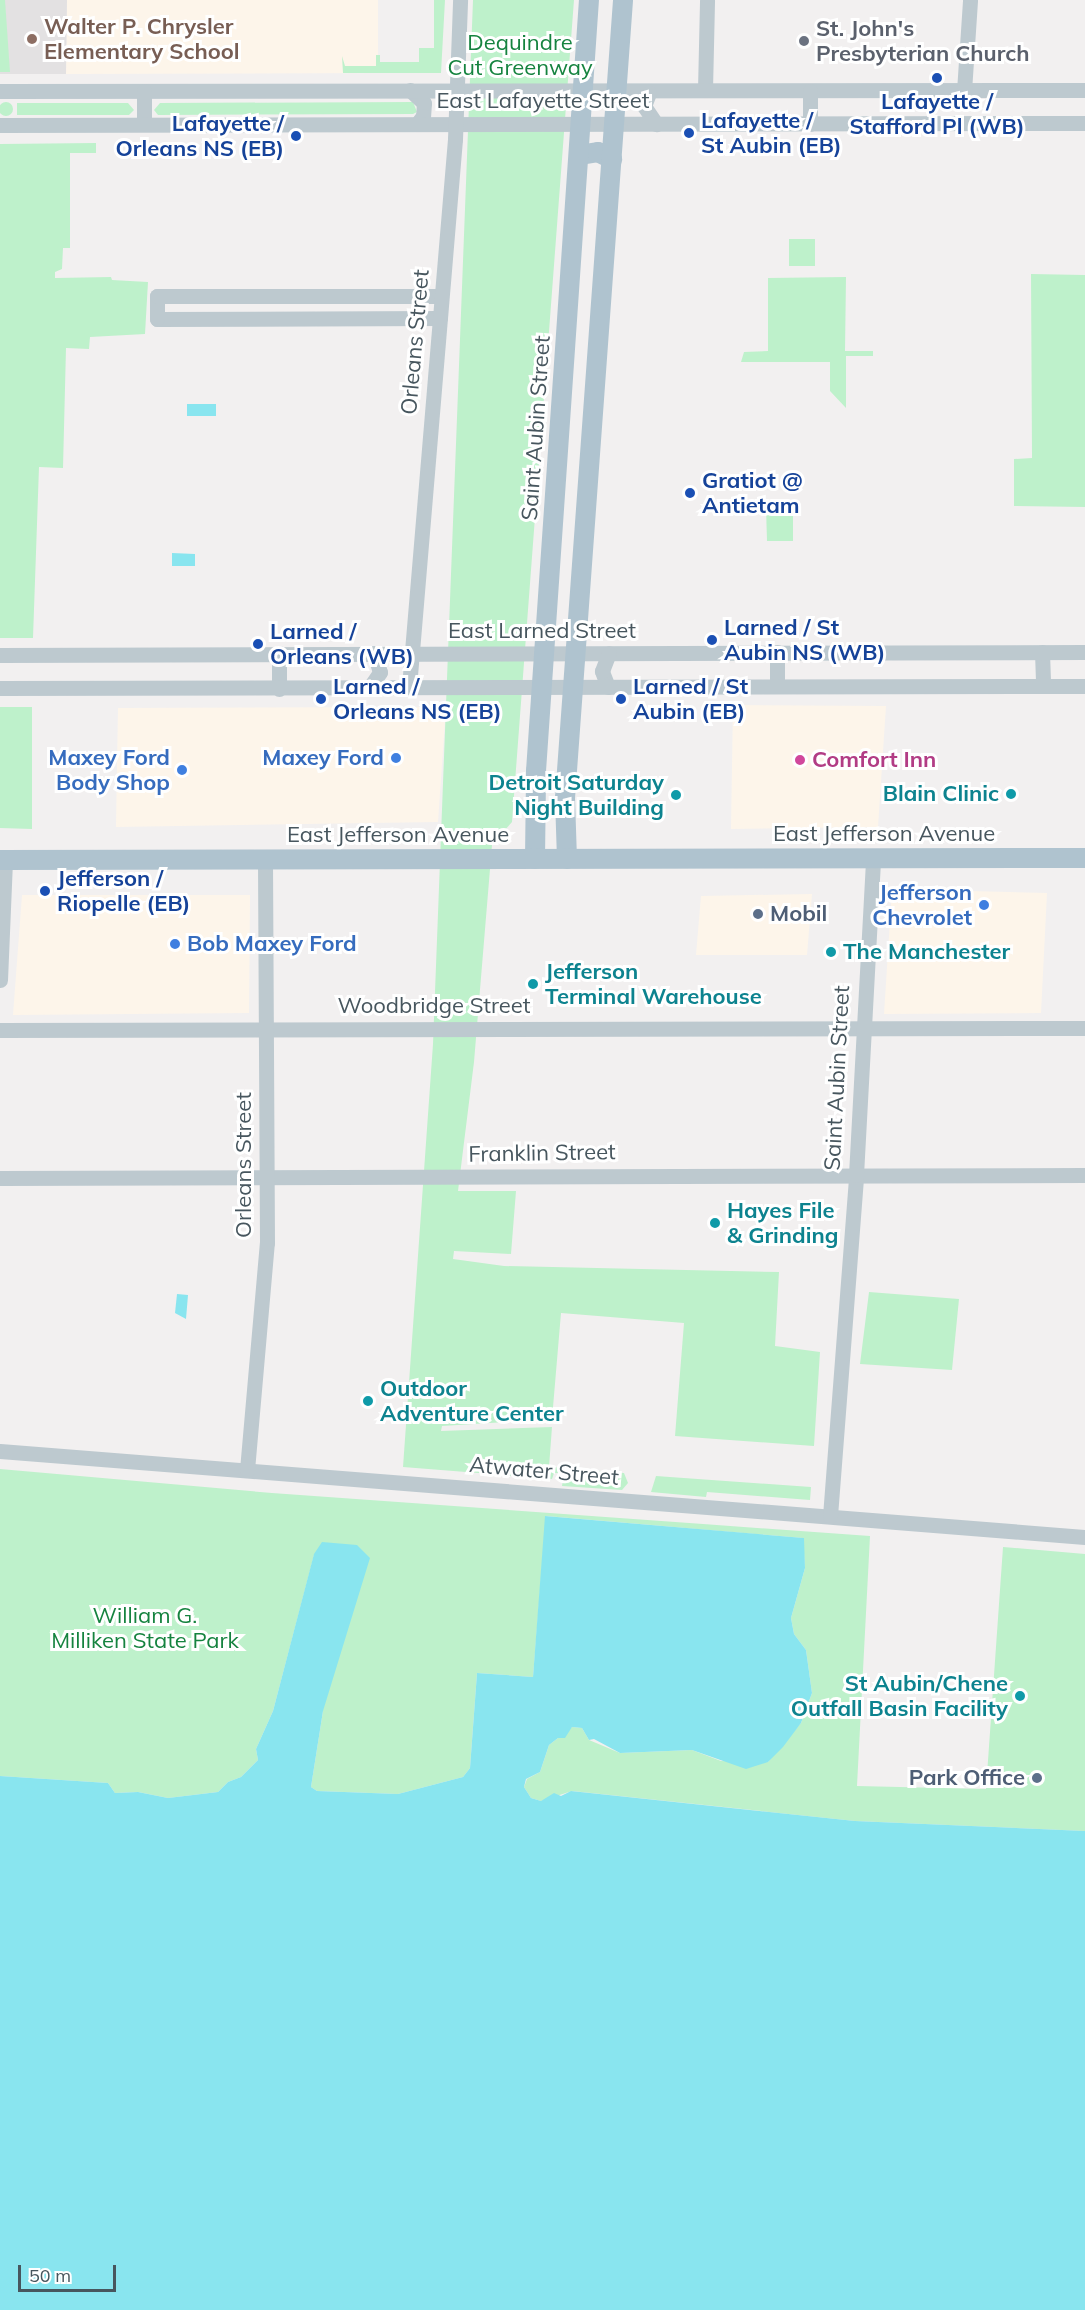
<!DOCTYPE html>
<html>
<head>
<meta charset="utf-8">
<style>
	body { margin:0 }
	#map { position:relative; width:1085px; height:2310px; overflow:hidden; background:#f2f0f0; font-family:Mulish,sans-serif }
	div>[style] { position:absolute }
	.commercial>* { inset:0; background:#fdf5ea }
	.education>* { inset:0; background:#e3e1e2 }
	.green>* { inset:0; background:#bef1cb }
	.round { border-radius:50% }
	.water>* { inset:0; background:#89e5ef }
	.minor>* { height:15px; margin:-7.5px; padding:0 7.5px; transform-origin:7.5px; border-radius:7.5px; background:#bdc9cf }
	.major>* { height:20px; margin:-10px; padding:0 10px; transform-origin:10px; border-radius:10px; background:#afc3cf }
	.dots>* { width:16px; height:16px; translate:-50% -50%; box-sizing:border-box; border:3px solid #fff; border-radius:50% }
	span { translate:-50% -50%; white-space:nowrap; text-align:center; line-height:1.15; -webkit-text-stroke:6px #fff; paint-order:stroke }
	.education-label { font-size:22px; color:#785e54; font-weight:700 }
	.left { translate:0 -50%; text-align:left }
	.worship-label { font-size:22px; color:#5b616d; font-weight:700 }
	.park-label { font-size:22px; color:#15833f }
	.street-label { font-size:22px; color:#47565e }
	.transit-label { font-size:22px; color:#164399; font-weight:700 }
	.right { translate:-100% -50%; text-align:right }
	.shop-label { font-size:22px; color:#366cbe; font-weight:700 }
	.hotel-label { font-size:22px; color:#b23c85; font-weight:700 }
	.culture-label { font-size:22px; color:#0d838f; font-weight:700 }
	.service-label { font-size:22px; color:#4e5e75; font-weight:700 }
	.scale { position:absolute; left:18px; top:2265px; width:98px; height:27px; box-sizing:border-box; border:3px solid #47565e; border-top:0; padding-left:8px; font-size:18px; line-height:21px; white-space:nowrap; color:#47565e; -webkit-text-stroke:4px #fff; paint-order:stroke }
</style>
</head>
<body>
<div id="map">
	<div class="commercial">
		<i style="clip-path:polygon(67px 0,378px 0,378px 73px,66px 74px)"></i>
		<i style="clip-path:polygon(733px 705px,886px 706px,878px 827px,731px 829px)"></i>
		<i style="clip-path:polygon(446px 707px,438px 822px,116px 827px,118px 708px)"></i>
		<i style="clip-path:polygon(892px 889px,1047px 893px,1041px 1013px,884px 1014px)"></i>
		<i style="clip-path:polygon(812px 894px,807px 955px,696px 955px,701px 896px)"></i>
		<i style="clip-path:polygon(22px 895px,250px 895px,249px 1013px,13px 1015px)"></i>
	</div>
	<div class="education">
		<i style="clip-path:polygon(0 0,67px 0,66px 74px,0 74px)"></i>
	</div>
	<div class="green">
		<i style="clip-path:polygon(0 0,5px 0,10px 72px,0 72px)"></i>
		<i style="clip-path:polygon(434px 0,445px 0,441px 73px,343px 73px,342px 56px,345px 66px,376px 66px,376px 55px,380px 55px,380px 62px,419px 62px,419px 48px,434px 48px)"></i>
		<i style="clip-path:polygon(473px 0,574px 0,512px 822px,492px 845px,474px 1062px,458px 1191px,516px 1191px,511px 1254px,454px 1251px,453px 1259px,504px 1266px,779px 1272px,775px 1346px,820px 1352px,814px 1446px,675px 1436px,684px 1323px,561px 1313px,552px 1419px,442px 1426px,441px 1431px,552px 1427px,549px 1467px,581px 1469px,580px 1474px,554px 1473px,552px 1479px,403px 1467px,433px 1044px)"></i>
		<i style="clip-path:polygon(413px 102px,417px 112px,413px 114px,158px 115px,154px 110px,160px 103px)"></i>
		<i class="round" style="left:-1px;top:102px;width:14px;height:14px"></i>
		<i style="clip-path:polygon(17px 103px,128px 103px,134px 110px,129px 115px,17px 115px)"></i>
		<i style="clip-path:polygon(96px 143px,96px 153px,70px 153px,70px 248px,63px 248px,62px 269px,55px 272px,55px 278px,111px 277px,112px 280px,148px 282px,145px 334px,90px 337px,89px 349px,66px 348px,63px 468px,39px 467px,33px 638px,0 638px,0 144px)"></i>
		<i style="clip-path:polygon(789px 239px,815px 239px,815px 266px,789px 266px)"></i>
		<i style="clip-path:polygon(1031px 274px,1085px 275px,1085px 507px,1014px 506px,1014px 459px,1032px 458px)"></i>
		<i style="clip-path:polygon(846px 277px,845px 351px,873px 351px,873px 356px,846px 356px,846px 408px,830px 391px,830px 362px,741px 362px,744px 352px,768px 351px,768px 278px)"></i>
		<i style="clip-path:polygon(766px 507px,793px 507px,793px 541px,767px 541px)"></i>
		<i style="clip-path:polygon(0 707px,32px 707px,32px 829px,0 828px)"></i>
		<i style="clip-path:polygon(869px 1292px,959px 1299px,952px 1370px,860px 1364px)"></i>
		<i style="clip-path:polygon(0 1469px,272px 1493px,870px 1536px,857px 1786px,986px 1789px,1003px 1547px,1085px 1554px,1085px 1831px,855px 1821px,572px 1791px,541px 1801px,531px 1798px,524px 1787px,527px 1779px,540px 1772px,549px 1745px,572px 1727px,582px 1728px,589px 1740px,620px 1753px,692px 1750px,721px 1761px,768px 1762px,801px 1723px,812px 1693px,806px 1650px,794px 1634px,791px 1618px,805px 1568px,803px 1538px,546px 1516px,533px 1677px,477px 1673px,470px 1768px,463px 1777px,398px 1794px,317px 1791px,311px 1787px,323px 1711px,314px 1555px,273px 1711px,256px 1749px,258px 1760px,241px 1777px,228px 1782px,218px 1792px,168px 1798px,138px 1792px,115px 1793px,108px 1783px,0 1776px)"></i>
		<i style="clip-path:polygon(585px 1470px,624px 1473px,628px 1483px,622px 1490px,562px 1486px,563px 1480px,556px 1479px,557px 1476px,584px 1478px)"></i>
		<i style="clip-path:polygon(656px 1476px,811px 1487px,810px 1500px,707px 1492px,706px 1497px,651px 1492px)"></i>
	</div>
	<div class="water">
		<i style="clip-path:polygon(187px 404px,216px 404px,216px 416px,187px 416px)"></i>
		<i style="clip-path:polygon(172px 553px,195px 554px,195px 566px,172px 566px)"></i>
		<i style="clip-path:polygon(177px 1294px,188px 1295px,186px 1319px,175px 1313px)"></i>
		<i style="clip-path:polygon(545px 1516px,804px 1538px,805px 1568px,791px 1618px,794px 1634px,806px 1650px,812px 1693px,801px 1723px,783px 1747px,768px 1762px,746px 1769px,692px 1750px,620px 1753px,594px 1739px,589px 1740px,582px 1728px,572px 1727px,565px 1738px,558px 1738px,549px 1745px,540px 1772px,526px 1779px,524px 1787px,531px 1798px,541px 1801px,554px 1793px,561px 1796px,571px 1791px,855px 1821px,1085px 1831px,1085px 2310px,0 2310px,0 1776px,108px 1783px,115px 1793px,138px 1792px,168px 1798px,218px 1792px,228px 1782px,241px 1777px,258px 1760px,256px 1749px,273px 1711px,314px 1554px,322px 1542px,357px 1545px,370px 1558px,323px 1711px,311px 1787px,317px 1791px,398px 1794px,463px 1777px,470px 1768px,477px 1673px,533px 1677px)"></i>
	</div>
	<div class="minor">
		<i style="left:410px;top:90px;width:19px;rotate:43deg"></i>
		<i style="left:424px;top:103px;width:13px;rotate:94deg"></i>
		<i style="left:423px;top:116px;width:10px;rotate:127deg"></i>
		<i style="left:705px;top:90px;width:90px;rotate:-88.7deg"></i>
		<i style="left:0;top:91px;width:1085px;rotate:-0.05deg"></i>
		<i style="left:144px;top:91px;width:33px;rotate:90deg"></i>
		<i style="left:810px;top:91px;width:33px;rotate:90deg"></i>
		<i style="left:964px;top:91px;width:91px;rotate:-86.2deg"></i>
		<i style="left:649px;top:93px;width:14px;rotate:111deg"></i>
		<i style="left:644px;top:106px;width:22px;rotate:56deg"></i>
		<i style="left:0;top:125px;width:1085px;rotate:-0.11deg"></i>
		<i style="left:440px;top:318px;width:283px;rotate:179.8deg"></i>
		<i style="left:157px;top:319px;width:23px;rotate:-90deg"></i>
		<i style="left:157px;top:296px;width:284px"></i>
		<i style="left:1042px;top:652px;width:34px;rotate:88deg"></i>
		<i style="left:279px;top:653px;width:36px;rotate:90deg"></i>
		<i style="left:0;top:655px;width:1085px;rotate:-0.16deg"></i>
		<i style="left:777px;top:686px;width:34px;rotate:-90deg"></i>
		<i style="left:370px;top:687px;width:18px;rotate:-56deg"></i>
		<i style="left:380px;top:672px;width:20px;rotate:-108deg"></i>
		<i style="left:409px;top:687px;width:550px;rotate:-85.2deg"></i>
		<i style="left:455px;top:139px;width:139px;rotate:-87.9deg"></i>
		<i style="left:608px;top:687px;width:17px;rotate:-111deg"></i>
		<i style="left:602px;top:671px;width:19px;rotate:-69deg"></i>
		<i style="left:0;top:688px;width:1085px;rotate:-0.11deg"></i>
		<i style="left:0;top:980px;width:120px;rotate:-87.6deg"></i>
		<i style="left:0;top:1030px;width:1085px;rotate:-0.11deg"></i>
		<i style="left:0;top:1178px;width:1085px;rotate:-0.16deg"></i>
		<i style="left:0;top:1451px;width:1088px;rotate:4.53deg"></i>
		<i style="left:247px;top:1470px;width:228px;rotate:-85deg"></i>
		<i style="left:267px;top:1243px;width:383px;rotate:-90.3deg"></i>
		<i style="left:830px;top:1516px;width:342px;rotate:-85.6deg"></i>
		<i style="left:856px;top:1175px;width:317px;rotate:-86.9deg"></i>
	</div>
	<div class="major">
		<i style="left:579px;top:155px;width:19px;rotate:-9deg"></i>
		<i style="left:598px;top:152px;width:16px;rotate:27deg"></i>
		<i style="left:535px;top:859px;width:88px;rotate:-89.3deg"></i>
		<i style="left:536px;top:771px;width:773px;rotate:-86.07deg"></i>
		<i style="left:567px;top:859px;width:61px;rotate:-91.9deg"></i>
		<i style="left:565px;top:798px;width:800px;rotate:-85.84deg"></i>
		<i style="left:0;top:860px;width:1085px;rotate:-0.11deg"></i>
	</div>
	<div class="dots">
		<i style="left:32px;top:39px;background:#8d6e63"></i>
		<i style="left:804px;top:41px;background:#6b7280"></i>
		<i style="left:937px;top:78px;background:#1a4fb4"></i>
		<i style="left:689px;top:133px;background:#1a4fb4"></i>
		<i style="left:296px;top:136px;background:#1a4fb4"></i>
		<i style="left:690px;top:493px;background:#1a4fb4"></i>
		<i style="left:712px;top:640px;background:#1a4fb4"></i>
		<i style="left:258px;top:644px;background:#1a4fb4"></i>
		<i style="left:321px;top:699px;background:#1a4fb4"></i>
		<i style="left:621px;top:699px;background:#1a4fb4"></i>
		<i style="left:396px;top:758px;background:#3f7fe0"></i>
		<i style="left:800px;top:760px;background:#d1479c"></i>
		<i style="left:182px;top:770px;background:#3f7fe0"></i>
		<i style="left:1011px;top:794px;background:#0f9aa8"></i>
		<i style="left:676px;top:795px;background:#0f9aa8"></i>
		<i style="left:45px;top:891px;background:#1a4fb4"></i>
		<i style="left:984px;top:905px;background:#3f7fe0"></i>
		<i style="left:758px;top:914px;background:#5c6f8a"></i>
		<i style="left:175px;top:944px;background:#3f7fe0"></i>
		<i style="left:831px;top:952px;background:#0f9aa8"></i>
		<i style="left:533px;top:984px;background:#0f9aa8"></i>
		<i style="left:715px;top:1223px;background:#0f9aa8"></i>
		<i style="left:368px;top:1401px;background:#0f9aa8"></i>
		<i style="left:1020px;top:1696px;background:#0f9aa8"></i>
		<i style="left:1037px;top:1778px;background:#5c6f8a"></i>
	</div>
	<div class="education-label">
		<span class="left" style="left:44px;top:39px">Walter P. Chrysler<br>Elementary School</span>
	</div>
	<div class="worship-label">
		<span class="left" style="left:816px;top:41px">St. John's<br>Presbyterian Church</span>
	</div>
	<div class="park-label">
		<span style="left:520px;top:55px">Dequindre<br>Cut Greenway</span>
		<span style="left:145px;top:1628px">William G.<br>Milliken State Park</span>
	</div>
	<div class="street-label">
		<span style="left:543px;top:101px">East Lafayette Street</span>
		<span style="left:415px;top:342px;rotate:-85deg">Orleans Street</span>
		<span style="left:536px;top:428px;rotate:-86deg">Saint Aubin Street</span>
		<span style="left:542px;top:631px">East Larned Street</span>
		<span style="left:884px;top:834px">East Jefferson Avenue</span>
		<span style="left:398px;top:835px">East Jefferson Avenue</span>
		<span style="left:434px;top:1006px">Woodbridge Street</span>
		<span style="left:837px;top:1078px;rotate:-87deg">Saint Aubin Street</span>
		<span style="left:542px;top:1153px;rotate:-1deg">Franklin Street</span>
		<span style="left:244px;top:1165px;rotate:-90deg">Orleans Street</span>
		<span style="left:544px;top:1471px;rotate:5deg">Atwater Street</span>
	</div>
	<div class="transit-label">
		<span style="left:937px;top:114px">Lafayette /<br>Stafford Pl (WB)</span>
		<span class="left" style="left:701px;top:133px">Lafayette /<br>St Aubin (EB)</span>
		<span class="right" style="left:284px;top:136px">Lafayette /<br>Orleans NS (EB)</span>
		<span class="left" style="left:702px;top:493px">Gratiot @<br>Antietam</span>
		<span class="left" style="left:724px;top:640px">Larned / St<br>Aubin NS (WB)</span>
		<span class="left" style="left:270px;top:644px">Larned /<br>Orleans (WB)</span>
		<span class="left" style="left:333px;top:699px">Larned /<br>Orleans NS (EB)</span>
		<span class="left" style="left:633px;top:699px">Larned / St<br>Aubin (EB)</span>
		<span class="left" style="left:57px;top:891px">Jefferson /<br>Riopelle (EB)</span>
	</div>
	<div class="shop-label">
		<span class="right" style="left:170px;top:770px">Maxey Ford<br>Body Shop</span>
		<span class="right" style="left:384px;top:758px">Maxey Ford</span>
		<span class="right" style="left:972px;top:905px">Jefferson<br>Chevrolet</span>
		<span class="left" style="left:187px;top:944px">Bob Maxey Ford</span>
	</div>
	<div class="hotel-label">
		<span class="left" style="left:812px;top:760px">Comfort Inn</span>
	</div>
	<div class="culture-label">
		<span class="right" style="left:664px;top:795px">Detroit Saturday<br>Night Building</span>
		<span class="right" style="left:999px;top:794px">Blain Clinic</span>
		<span class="left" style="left:843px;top:952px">The Manchester</span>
		<span class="left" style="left:545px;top:984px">Jefferson<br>Terminal Warehouse</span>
		<span class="left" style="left:727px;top:1223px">Hayes File<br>&amp; Grinding</span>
		<span class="left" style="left:380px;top:1401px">Outdoor<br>Adventure Center</span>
		<span class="right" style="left:1008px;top:1696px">St Aubin/Chene<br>Outfall Basin Facility</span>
	</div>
	<div class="service-label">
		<span class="left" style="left:770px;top:914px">Mobil</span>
		<span class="right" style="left:1025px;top:1778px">Park Office</span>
	</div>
	<div class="scale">50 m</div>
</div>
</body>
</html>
